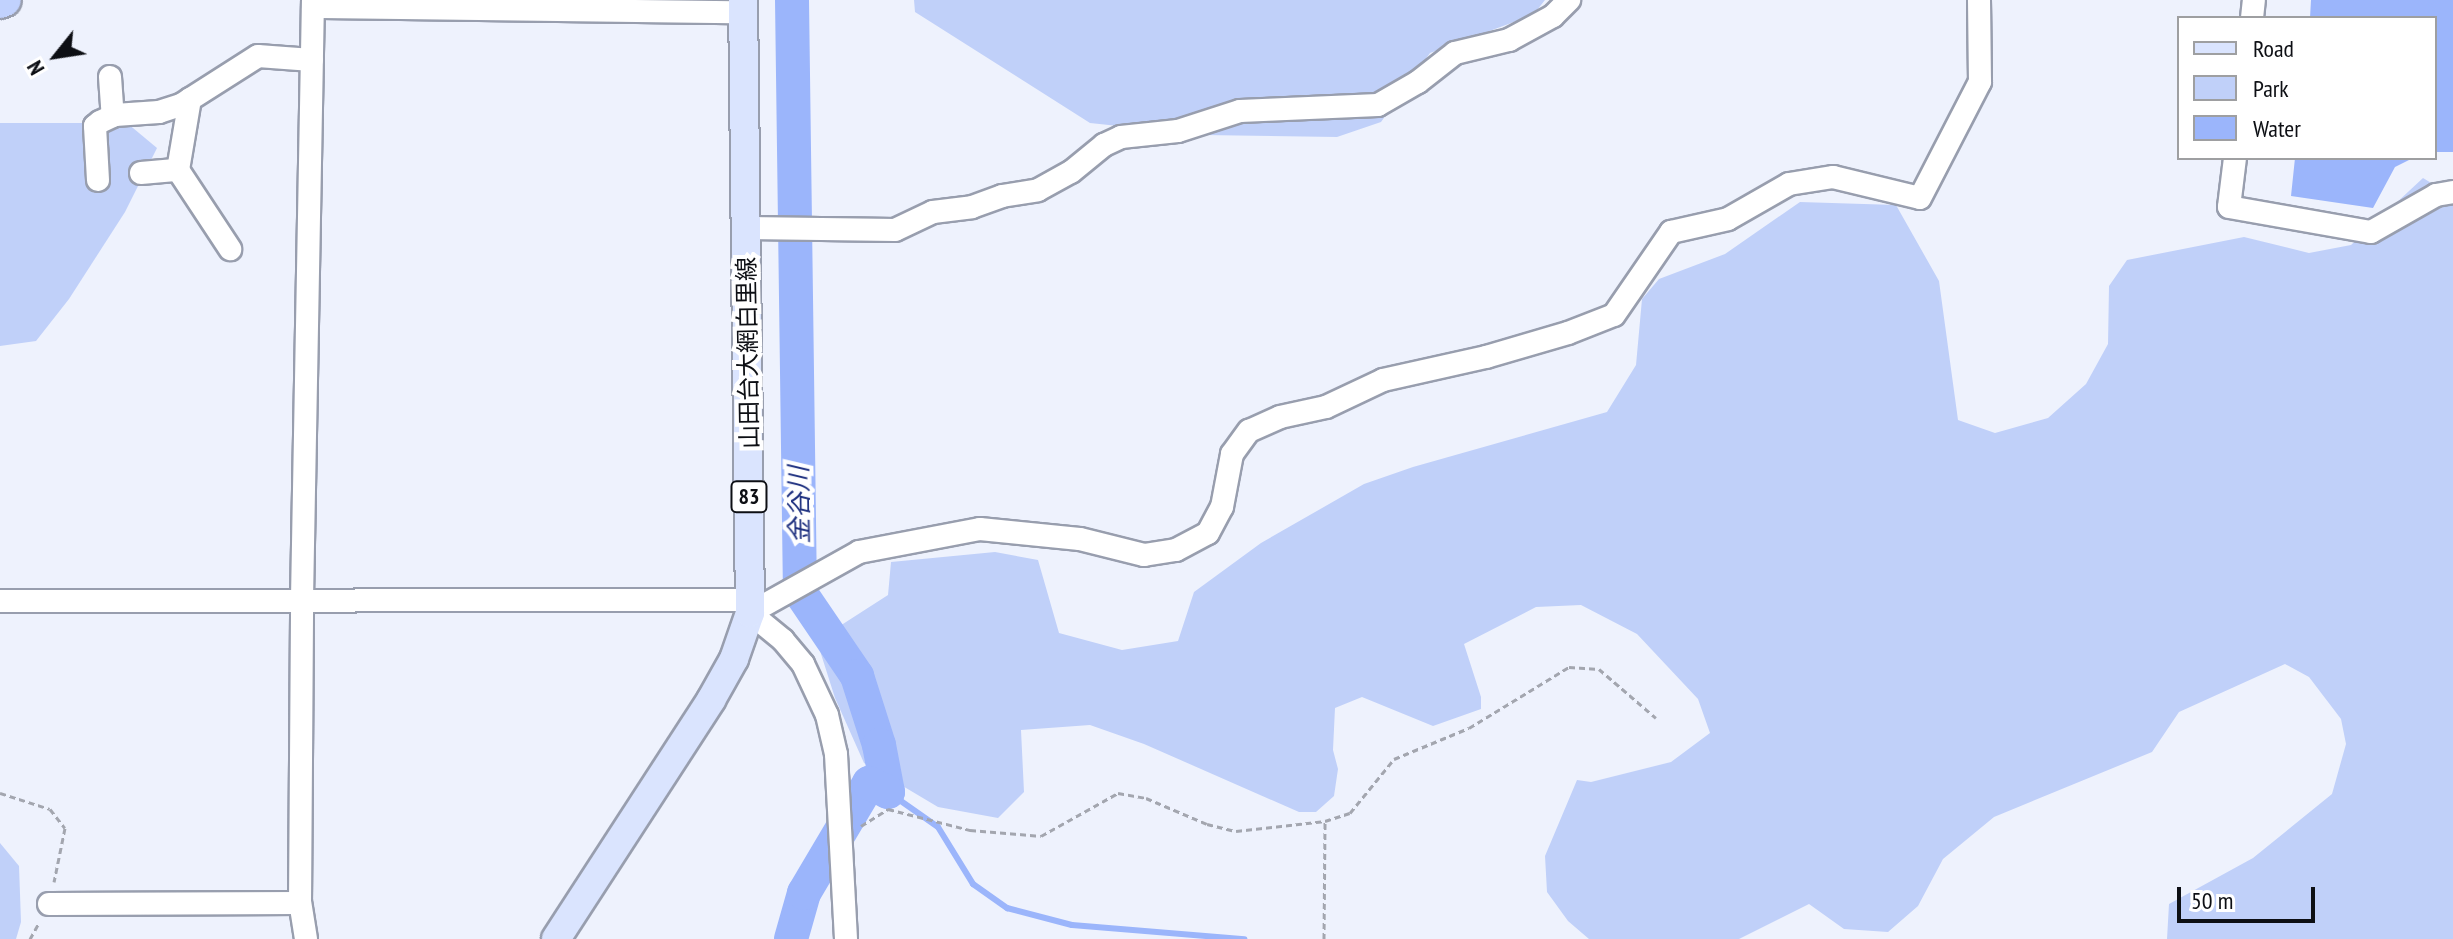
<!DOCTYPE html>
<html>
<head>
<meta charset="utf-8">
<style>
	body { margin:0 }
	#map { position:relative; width:2453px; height:939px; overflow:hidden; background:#eef2fd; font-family:"PT Sans Narrow","Noto Sans JP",sans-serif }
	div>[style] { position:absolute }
	.green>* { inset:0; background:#c0d0f9 }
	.water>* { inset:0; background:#9bb5fb }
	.stream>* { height:6px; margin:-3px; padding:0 3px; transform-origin:3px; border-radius:3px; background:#9bb5fb }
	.river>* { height:34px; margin:-17px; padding:0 17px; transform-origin:17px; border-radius:17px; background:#9bb5fb }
	.path>* { height:3px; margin-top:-1.5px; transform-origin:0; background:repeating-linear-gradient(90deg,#a3a6af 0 6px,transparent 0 10px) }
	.roads { filter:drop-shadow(2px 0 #989eae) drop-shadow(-2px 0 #989eae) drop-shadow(0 2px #989eae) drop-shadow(0 -2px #989eae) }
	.minor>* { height:22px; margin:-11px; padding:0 11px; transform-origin:11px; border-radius:11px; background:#fff }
	.major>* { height:28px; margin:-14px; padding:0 14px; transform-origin:14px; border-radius:14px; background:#dae4fe }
	.highway>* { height:32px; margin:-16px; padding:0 16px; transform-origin:16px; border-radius:16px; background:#c1d2fe }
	span { translate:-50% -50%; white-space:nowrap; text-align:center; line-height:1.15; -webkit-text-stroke:8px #fff; paint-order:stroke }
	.shield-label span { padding:2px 6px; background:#fff; border:2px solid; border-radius:6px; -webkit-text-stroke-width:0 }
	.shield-label { font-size:22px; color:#0d0f14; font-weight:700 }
	.street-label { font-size:24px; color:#0d0f14 }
	.water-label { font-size:26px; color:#1f3180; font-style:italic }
	.legend { position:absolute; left:2177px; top:16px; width:260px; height:144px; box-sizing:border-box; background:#fff; border:2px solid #9e9fa1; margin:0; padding:10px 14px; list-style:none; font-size:24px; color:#0d0f14 }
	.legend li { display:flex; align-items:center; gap:16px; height:40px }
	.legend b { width:40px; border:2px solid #9e9fa1 }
	.north { position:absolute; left:16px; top:16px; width:80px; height:80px; -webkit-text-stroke:6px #fff; paint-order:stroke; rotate:240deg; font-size:22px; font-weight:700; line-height:32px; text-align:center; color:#0d0f14 }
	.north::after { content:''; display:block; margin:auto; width:28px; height:36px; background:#0d0f14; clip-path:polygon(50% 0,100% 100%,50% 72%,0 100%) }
	.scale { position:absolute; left:2177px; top:887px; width:138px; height:36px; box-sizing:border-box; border:4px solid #0d0f14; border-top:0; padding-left:10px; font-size:24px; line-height:28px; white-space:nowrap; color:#0d0f14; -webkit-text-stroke:6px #fff; paint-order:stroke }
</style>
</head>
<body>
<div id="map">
	<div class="green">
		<i style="clip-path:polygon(914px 0,1545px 0,1533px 15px,1430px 53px,1381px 122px,1337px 137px,1203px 135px,1090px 123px,915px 12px)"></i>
		<i style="clip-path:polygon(0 123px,127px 123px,157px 148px,125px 212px,69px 299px,36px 341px,0 346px)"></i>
		<i style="clip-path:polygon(2423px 178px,2453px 196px,2453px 939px,2167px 939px,2169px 904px,2253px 858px,2332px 794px,2346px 744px,2341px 719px,2309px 677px,2285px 664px,2179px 712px,2152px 752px,1994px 817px,1943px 859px,1918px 906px,1888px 932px,1844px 929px,1809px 904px,1739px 939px,1589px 939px,1568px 921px,1547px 892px,1545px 856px,1577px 780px,1591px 782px,1671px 762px,1710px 733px,1698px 699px,1637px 634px,1581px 605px,1536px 607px,1464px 644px,1481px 697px,1481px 709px,1433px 726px,1362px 697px,1335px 708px,1333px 750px,1338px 769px,1334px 796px,1316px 812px,1299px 812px,1144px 744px,1090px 725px,1021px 730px,1024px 792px,998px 818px,938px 807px,864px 763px,835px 698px,821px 654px,818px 640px,888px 595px,891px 562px,995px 552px,1038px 560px,1059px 633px,1122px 650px,1178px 641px,1194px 592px,1261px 543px,1364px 484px,1413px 467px,1607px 412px,1636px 365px,1642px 299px,1659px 279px,1725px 254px,1800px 202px,1896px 205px,1939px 281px,1958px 420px,1995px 433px,2048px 418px,2086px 384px,2108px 344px,2109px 286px,2127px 260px,2244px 237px,2309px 253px,2351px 245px)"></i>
		<i style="clip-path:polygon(0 843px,19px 866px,21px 922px,16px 939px,0 939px)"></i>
	</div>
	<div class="water">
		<i style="clip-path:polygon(2311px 0,2453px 0,2453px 152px,2435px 152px,2435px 18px,2310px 18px)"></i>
		<i style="clip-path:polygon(2295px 158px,2413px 158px,2395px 167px,2373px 208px,2291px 196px)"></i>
	</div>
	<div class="stream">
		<i style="left:888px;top:792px;width:61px;rotate:35deg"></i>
		<i style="left:938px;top:827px;width:67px;rotate:58.4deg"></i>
		<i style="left:973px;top:884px;width:42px;rotate:35.2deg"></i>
		<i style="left:1007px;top:908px;width:67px;rotate:14.7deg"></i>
		<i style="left:1072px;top:925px;width:173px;rotate:4.7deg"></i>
	</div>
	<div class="river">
		<i style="left:792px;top:0;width:592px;rotate:89.23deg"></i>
		<i style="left:800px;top:592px;width:102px;rotate:55.8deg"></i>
		<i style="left:857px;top:676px;width:72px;rotate:72.3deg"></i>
		<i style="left:879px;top:745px;width:48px;rotate:79.2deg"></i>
		<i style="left:791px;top:939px;width:48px;rotate:-74.2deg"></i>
		<i style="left:804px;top:893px;width:128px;rotate:-59.4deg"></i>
		<i style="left:869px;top:783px;width:21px;rotate:25deg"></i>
	</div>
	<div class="path">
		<i style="left:0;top:793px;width:52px;rotate:17.7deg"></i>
		<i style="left:50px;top:809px;width:24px;rotate:52deg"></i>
		<i style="left:65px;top:828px;width:55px;rotate:101.5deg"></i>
		<i style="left:861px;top:826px;width:32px;rotate:-32deg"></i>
		<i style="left:888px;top:809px;width:85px;rotate:14.4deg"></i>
		<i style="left:970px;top:830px;width:71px;rotate:4.8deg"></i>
		<i style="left:1041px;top:836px;width:88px;rotate:-29.2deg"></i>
		<i style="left:1118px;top:793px;width:28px;rotate:10deg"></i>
		<i style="left:1146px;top:798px;width:66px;rotate:23.1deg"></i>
		<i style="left:1207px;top:824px;width:30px;rotate:14deg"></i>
		<i style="left:1236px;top:831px;width:90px;rotate:-6.4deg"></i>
		<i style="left:1325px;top:821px;width:26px;rotate:-18deg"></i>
		<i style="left:1350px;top:813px;width:70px;rotate:-50.8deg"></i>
		<i style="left:1394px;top:759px;width:81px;rotate:-22.5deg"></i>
		<i style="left:1469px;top:728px;width:117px;rotate:-31.4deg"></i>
		<i style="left:1569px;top:667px;width:30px;rotate:4deg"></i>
		<i style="left:1599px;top:669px;width:75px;rotate:40.7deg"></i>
		<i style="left:30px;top:939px;width:18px;rotate:-61deg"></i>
		<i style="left:1324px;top:939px;width:118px;rotate:-89.5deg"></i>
	</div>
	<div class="roads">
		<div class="minor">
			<i style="left:313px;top:7px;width:430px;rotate:0.7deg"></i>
			<i style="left:2252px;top:18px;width:18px;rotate:-84deg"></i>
			<i style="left:110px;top:77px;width:39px;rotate:86deg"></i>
			<i style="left:190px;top:99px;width:72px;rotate:99.6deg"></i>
			<i style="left:178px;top:170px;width:95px;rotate:56.6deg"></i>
			<i style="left:2235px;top:158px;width:49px;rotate:97deg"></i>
			<i style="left:2229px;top:207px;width:144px;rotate:10deg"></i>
			<i style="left:2371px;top:232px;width:75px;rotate:-29.6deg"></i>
			<i style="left:2436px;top:195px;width:17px;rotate:-10deg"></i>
			<i style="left:141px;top:173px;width:37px;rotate:-5deg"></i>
			<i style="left:98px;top:180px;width:54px;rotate:-93.2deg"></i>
			<i style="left:95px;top:126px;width:6px;rotate:-39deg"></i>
			<i style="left:100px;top:122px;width:17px;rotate:-25deg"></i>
			<i style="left:115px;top:115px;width:44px;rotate:-3.9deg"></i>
			<i style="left:159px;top:112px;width:23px;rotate:-18deg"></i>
			<i style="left:181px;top:105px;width:91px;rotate:-32.5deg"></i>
			<i style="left:258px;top:56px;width:54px;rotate:4.2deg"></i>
			<i style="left:747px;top:228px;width:148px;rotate:0.8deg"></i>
			<i style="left:895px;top:230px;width:42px;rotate:-25.3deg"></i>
			<i style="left:933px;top:212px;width:39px;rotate:-7deg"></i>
			<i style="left:972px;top:207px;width:32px;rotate:-20deg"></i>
			<i style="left:1002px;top:196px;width:36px;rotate:-9deg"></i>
			<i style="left:1038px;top:190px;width:38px;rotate:-29deg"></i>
			<i style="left:1071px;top:172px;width:43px;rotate:-39.3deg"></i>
			<i style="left:1104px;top:145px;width:19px;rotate:-25deg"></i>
			<i style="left:1121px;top:137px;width:57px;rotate:-6deg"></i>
			<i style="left:1178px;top:131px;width:65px;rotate:-17.9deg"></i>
			<i style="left:1240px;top:111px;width:138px;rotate:-2.5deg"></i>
			<i style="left:1378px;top:105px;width:46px;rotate:-29.9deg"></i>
			<i style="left:1418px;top:82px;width:47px;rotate:-38.1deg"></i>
			<i style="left:1455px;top:53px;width:56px;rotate:-13.5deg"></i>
			<i style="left:1509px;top:40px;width:50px;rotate:-28.6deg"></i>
			<i style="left:1553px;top:16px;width:23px;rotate:-45deg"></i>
			<i style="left:0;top:601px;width:750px;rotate:-0.08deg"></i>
			<i style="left:49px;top:904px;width:251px;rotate:-0.2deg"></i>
			<i style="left:306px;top:939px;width:36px;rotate:-99deg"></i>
			<i style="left:300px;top:903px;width:304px;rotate:-89.6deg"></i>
			<i style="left:302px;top:599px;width:599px;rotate:-88.95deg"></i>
			<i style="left:846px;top:939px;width:185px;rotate:-93.1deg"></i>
			<i style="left:836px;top:754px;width:40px;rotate:-103deg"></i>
			<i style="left:827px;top:715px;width:56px;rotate:-115.2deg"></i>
			<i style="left:803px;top:664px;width:31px;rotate:-130deg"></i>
			<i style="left:783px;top:640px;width:43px;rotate:-140.7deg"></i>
			<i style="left:750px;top:613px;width:125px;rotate:-29.2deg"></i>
			<i style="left:859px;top:552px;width:123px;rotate:-10.8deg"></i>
			<i style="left:980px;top:529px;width:100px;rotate:5.7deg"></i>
			<i style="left:1080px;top:539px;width:66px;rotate:14deg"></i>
			<i style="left:1144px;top:555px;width:32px;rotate:-9deg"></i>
			<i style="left:1176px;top:550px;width:36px;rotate:-28deg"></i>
			<i style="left:1208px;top:533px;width:30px;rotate:-62deg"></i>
			<i style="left:1222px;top:507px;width:54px;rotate:-79.3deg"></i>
			<i style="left:1232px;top:454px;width:29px;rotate:-54deg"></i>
			<i style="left:1249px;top:431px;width:34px;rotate:-24deg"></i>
			<i style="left:1280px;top:417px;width:47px;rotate:-12.3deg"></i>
			<i style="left:1326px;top:407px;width:63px;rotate:-25.3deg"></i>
			<i style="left:1383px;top:380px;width:106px;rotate:-12.6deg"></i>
			<i style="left:1486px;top:357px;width:85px;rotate:-16.3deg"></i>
			<i style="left:1568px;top:333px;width:49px;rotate:-21.4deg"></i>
			<i style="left:1614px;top:315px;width:101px;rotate:-55.5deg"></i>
			<i style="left:1671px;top:232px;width:58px;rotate:-12.8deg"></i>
			<i style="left:1728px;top:219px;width:70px;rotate:-29.8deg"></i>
			<i style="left:1789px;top:184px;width:45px;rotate:-9deg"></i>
			<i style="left:1833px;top:177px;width:89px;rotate:13.6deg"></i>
			<i style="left:1920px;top:198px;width:131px;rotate:-62.7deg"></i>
			<i style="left:1980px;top:82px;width:82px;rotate:-90.7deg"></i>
		</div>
		<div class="major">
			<i style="left:556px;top:939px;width:285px;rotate:-57deg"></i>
			<i style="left:711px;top:700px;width:47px;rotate:-60.7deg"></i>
			<i style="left:734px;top:659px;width:49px;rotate:-70.8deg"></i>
			<i style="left:750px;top:613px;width:613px;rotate:-90.65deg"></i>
		</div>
		<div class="highway">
			<i style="left:0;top:2px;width:5px;rotate:-22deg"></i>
		</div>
	</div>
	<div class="shield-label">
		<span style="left:749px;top:497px">83</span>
	</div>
	<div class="street-label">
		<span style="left:748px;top:353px;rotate:-91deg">山田台大網白里線</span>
	</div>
	<div class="water-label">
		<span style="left:799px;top:505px;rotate:-91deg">金谷川</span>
	</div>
	<ul class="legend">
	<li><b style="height:10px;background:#dae4fe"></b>Road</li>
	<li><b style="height:22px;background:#c0d0f9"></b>Park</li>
	<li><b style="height:22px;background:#9bb5fb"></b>Water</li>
	</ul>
	<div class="north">N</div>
	<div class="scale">50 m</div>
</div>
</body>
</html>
